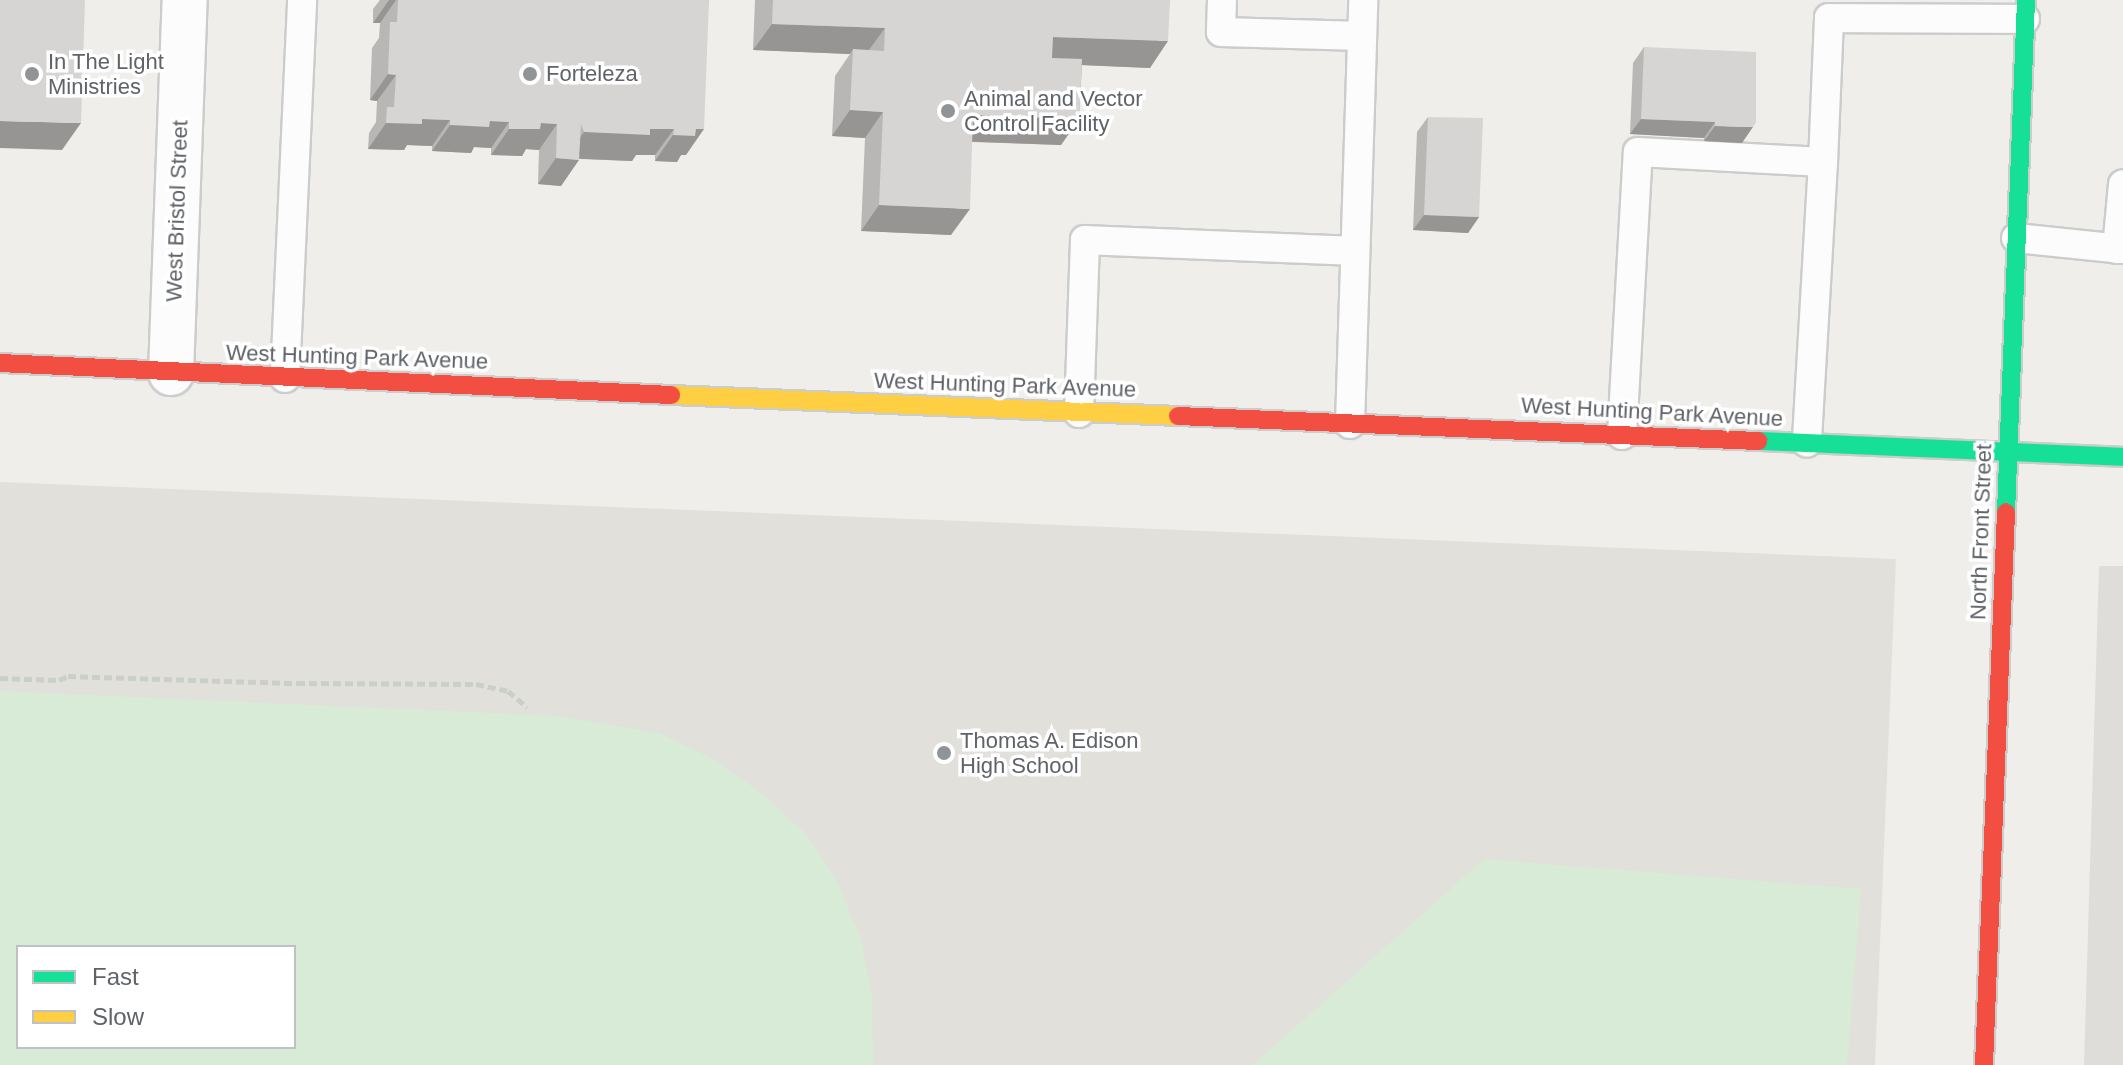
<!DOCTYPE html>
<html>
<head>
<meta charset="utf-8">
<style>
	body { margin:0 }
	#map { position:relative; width:2123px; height:1065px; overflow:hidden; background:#efeeea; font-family:Helvetica,sans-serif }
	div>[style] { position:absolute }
	.industrial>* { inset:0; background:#dfddda }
	.education>* { inset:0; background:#e2e0da }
	.green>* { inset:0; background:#d8ebd6 }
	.path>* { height:5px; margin-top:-2.5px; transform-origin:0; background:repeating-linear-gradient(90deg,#cacfcc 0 8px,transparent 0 12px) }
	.roads { filter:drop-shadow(2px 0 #cbcccc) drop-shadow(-2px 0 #cbcccc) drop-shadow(0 2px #cbcccc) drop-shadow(0 -2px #cbcccc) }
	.lane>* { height:28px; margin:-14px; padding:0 14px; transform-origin:14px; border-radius:14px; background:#fdfcfc }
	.street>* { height:44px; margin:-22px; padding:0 22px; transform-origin:22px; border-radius:22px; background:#fdfcfc }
	.fast>* { height:18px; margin:-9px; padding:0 9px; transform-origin:9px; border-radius:9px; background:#16e098 }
	.slow>* { height:18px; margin:-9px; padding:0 9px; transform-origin:9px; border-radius:9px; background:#ffcf43 }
	.jam>* { height:18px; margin:-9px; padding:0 9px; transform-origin:9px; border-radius:9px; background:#f24e42 }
	.wall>* { inset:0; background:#b8b7b5 }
	.shaded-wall>* { inset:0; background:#969594 }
	.building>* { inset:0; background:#d6d5d3 }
	.dots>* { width:22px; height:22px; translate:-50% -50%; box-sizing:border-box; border:4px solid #fff; border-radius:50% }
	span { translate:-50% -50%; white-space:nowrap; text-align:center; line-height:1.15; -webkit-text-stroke:7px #fff; paint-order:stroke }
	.poi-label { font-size:22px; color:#5f6368 }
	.left { translate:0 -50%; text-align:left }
	.street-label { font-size:22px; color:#5f6368 }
	.legend { position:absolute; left:16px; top:945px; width:280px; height:104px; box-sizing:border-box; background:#fff; border:2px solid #bfc1c3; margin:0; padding:10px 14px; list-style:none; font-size:24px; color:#5f6368 }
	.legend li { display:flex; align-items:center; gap:16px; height:40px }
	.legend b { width:40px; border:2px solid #bfc1c3 }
</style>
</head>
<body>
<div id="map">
	<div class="industrial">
		<i style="clip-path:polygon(2099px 566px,2123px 566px,2123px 1065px,2084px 1065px)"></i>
	</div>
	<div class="education">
		<i style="clip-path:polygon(evenodd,0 482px,1896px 559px,1875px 1065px,0 1065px,0 482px,18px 947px,294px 947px,294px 1047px,18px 1047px,18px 947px)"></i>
	</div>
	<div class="green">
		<i style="clip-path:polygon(evenodd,0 691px,558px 716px,659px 733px,713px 759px,760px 792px,807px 835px,836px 880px,861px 938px,872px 997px,873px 1065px,0 1065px,0 691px,18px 947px,294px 947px,294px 1047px,18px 1047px,18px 947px)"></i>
		<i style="clip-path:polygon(1484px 859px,1861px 889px,1847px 1065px,1253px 1065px)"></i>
	</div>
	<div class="path">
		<i style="left:0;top:678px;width:59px;rotate:1.9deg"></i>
		<i style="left:59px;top:680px;width:10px;rotate:-24deg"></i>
		<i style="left:68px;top:676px;width:229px;rotate:1.8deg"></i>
		<i style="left:297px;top:683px;width:179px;rotate:0.3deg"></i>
		<i style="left:476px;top:684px;width:33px;rotate:12deg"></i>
		<i style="left:508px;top:691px;width:25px;rotate:40deg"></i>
	</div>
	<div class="roads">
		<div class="lane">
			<i style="left:1222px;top:0;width:32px;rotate:92deg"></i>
			<i style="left:1221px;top:32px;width:141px;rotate:1.6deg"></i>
			<i style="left:1823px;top:162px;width:144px;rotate:-87.6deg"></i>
			<i style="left:1829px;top:18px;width:196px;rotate:0.3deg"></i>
			<i style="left:2016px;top:238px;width:108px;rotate:5.9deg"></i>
			<i style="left:2117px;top:249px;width:65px;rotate:-84.7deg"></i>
			<i style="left:285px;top:378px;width:378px;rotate:-87.4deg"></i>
			<i style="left:1079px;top:413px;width:173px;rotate:-88deg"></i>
			<i style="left:1085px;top:240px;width:270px;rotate:2.3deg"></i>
			<i style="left:1350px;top:424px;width:424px;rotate:-88.2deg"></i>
			<i style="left:1622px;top:435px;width:283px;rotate:-86.8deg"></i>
			<i style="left:1638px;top:152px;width:185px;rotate:3.1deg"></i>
			<i style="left:1823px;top:162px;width:281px;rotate:93.3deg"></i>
		</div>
		<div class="street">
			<i style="left:171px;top:373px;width:373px;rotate:-87.9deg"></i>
		</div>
		<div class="fast">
			<i style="left:1758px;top:441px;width:365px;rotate:2.5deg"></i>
			<i style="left:2006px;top:512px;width:512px;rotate:-87.76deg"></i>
		</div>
		<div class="slow">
			<i style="left:671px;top:395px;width:507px;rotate:2.37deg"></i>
		</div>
		<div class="jam">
			<i style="left:0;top:363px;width:672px;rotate:2.73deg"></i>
			<i style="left:1178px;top:416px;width:581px;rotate:2.47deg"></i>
			<i style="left:1984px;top:1065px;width:553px;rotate:-87.72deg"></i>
		</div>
	</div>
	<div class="wall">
		<i style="clip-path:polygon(380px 0,709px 0,686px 155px,681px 155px,677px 162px,655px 161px,655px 155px,636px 155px,632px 161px,579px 159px,561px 186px,538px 184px,539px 150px,526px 149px,522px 156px,491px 155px,491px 148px,474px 147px,471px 153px,432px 151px,432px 146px,407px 145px,404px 150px,368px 149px,369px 133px,376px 122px,377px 101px,370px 100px,372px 48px,379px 38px,380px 23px,373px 23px,373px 9px)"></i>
		<i style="clip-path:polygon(755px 0,1170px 0,1150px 68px,1082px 65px,1079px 119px,1061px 145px,972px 142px,951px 235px,861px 231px,865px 138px,832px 136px,835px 76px,850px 54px,753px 50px)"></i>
		<i style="clip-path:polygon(1644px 47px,1742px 143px,1704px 141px,1704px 138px,1630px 134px,1633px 63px)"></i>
		<i style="clip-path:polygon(1428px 117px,1479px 217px,1468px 233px,1413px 230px,1417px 132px)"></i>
	</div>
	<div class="shaded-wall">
		<i style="clip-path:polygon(389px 0,396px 0,380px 23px,373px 23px)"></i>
		<i style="clip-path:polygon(772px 24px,885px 28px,866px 54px,853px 49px,850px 54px,753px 50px)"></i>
		<i style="clip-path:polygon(1053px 37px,1168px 41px,1150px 68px,1034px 63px)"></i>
		<i style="clip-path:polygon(388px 74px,396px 75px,377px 101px,370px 100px)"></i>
		<i style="clip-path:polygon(850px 110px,883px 112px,865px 138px,832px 136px)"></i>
		<i style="clip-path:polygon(973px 115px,1079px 119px,1061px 145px,955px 141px)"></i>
		<i style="clip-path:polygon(422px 119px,450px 120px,432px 146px,407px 145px,404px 150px,368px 149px,386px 123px)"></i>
		<i style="clip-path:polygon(1641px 119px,1715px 122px,1704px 138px,1630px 134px)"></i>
		<i style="clip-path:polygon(0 121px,81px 123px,62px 150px,0 148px)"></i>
		<i style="clip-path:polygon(490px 121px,509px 122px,491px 148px,474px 147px,471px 153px,432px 151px,450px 125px)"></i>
		<i style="clip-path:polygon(541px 123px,557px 124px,539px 150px,526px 149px,522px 156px,491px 155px,509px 129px)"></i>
		<i style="clip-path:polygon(1715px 126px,1753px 127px,1742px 143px,1704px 141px)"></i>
		<i style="clip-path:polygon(650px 129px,674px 129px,655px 155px,636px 155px,632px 161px,565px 158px,584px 132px)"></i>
		<i style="clip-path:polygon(696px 129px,704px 129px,686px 155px,681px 155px,677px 162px,655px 161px,673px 135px)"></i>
		<i style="clip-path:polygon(556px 158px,579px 160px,561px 186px,538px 184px)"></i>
		<i style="clip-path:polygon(879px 205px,970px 209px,951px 235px,861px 231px)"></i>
		<i style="clip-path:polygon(1424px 215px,1479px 217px,1468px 233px,1413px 230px)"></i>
	</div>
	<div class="building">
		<i style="clip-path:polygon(0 0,85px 0,81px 123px,0 121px)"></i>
		<i style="clip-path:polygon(398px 0,709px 0,704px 129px,696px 129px,695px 136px,673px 135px,674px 129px,650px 129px,650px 135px,584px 132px,581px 124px,579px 160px,556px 158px,557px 124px,541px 123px,540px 129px,509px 129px,509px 122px,490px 121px,489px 127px,450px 125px,450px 120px,422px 119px,422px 124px,386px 123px,387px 107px,394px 107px,396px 75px,388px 74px,390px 22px,397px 22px)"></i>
		<i style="clip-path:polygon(773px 0,1170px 0,1168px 41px,1053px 37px,1052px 58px,1082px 59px,1079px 119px,973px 115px,970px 209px,879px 205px,883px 112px,850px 110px,853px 49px,884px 51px,885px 28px,772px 24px)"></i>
		<i style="clip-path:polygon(1644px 47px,1756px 52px,1756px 122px,1753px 127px,1715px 126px,1715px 122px,1641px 119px)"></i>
		<i style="clip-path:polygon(1428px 117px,1483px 118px,1479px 217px,1424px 215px)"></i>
	</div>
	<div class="dots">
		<i style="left:32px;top:74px;background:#919496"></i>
		<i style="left:530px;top:74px;background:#919496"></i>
		<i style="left:948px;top:111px;background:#919496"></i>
		<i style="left:944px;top:753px;background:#919496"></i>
	</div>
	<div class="poi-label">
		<span class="left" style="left:48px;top:74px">In The Light<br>Ministries</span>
		<span class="left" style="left:546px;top:74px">Forteleza</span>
		<span class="left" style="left:964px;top:111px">Animal and Vector<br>Control Facility</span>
		<span class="left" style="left:960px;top:753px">Thomas A. Edison<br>High School</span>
	</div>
	<div class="street-label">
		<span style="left:177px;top:211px;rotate:-88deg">West Bristol Street</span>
		<span style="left:357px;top:357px;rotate:2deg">West Hunting Park Avenue</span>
		<span style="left:1005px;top:385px;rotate:2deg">West Hunting Park Avenue</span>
		<span style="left:1652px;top:412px;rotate:3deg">West Hunting Park Avenue</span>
		<span style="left:1981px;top:532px;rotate:-88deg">North Front Street</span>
	</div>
	<ul class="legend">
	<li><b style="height:10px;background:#16e098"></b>Fast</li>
	<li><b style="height:10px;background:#ffcf43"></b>Slow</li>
	</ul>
</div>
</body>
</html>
